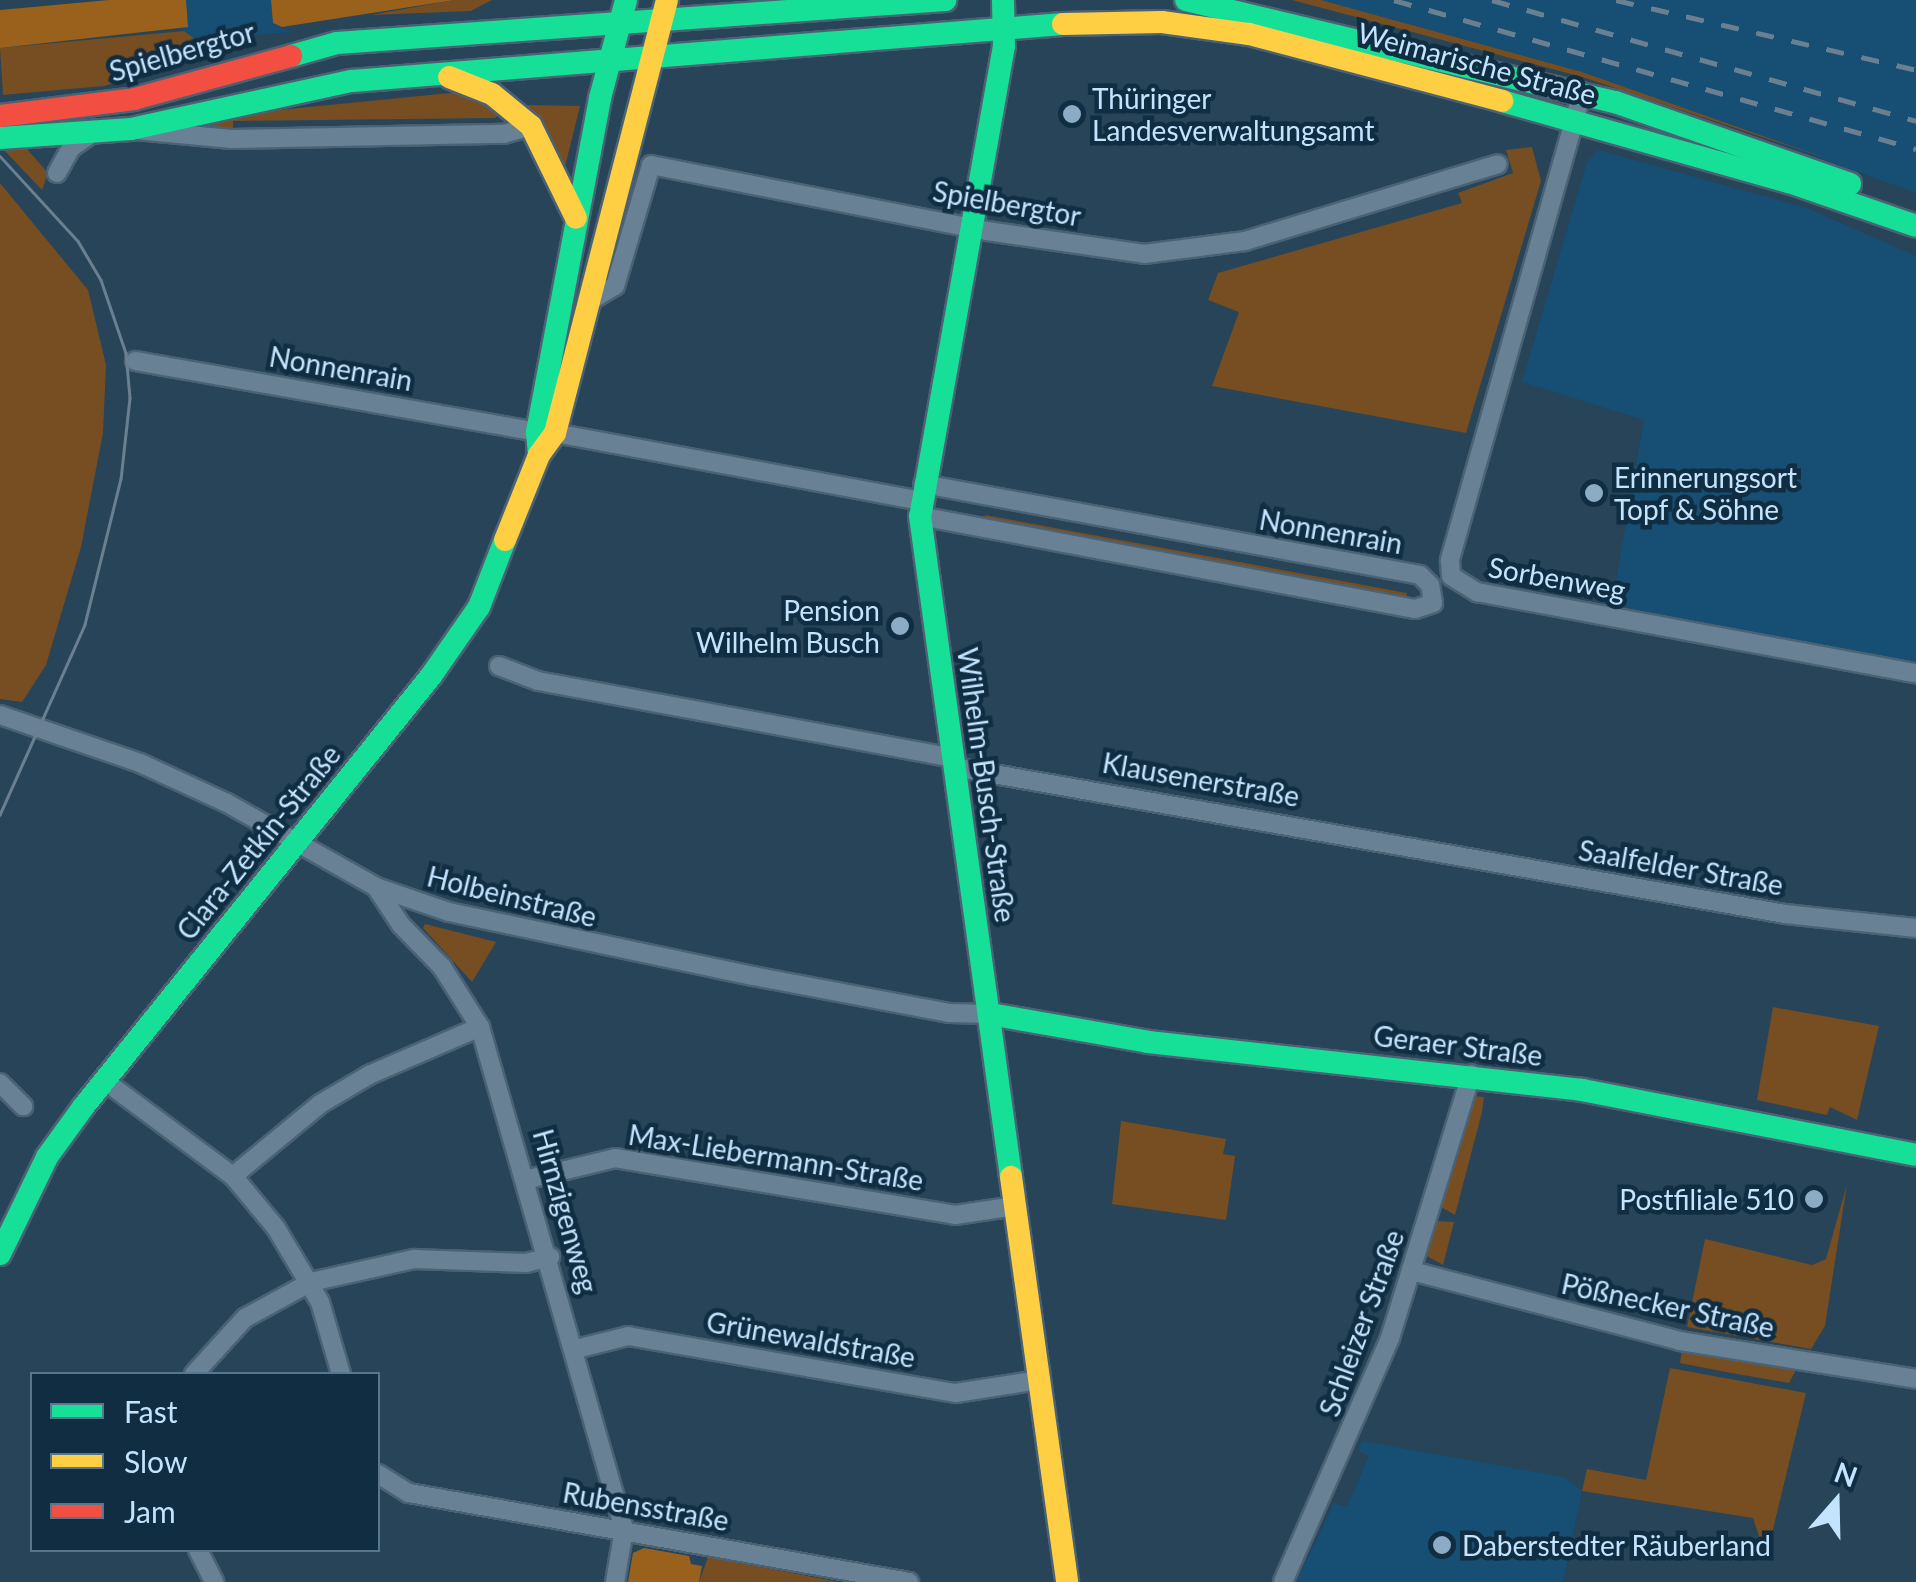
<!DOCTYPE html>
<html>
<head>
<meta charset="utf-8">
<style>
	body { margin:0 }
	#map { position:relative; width:1916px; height:1582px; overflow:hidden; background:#274458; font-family:Lato,sans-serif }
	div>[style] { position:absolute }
	.built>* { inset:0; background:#164e74 }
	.green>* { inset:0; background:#764e21 }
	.forest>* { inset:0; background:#9a611c }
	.roads { filter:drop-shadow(2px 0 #4b6274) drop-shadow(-2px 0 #4b6274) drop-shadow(0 2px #4b6274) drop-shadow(0 -2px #4b6274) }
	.street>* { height:18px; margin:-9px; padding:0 9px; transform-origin:9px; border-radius:9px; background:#688194 }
	.fast>* { height:22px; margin:-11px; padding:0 11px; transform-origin:11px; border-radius:11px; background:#16e098 }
	.slow>* { height:22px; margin:-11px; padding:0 11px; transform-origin:11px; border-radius:11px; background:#ffcf43 }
	.jam>* { height:22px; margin:-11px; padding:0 11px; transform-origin:11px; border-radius:11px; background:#f24e42 }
	.tram>* { height:2.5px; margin:-1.25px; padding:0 1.25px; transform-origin:1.25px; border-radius:1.25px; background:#6a8091 }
	.rail>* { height:5px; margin-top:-2.5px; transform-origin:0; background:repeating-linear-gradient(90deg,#6a8091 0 18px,transparent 0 36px) }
	.dots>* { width:28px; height:28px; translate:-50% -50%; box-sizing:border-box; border:5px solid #112d41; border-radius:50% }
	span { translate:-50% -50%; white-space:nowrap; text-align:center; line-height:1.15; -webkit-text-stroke:9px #112d41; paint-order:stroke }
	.street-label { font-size:28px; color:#c3e4ff }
	.poi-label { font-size:28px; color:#c3e4ff }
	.left { translate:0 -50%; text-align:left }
	.right { translate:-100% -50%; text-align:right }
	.legend { position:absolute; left:30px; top:1372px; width:350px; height:180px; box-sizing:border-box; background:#112d41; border:2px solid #58768d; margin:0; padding:12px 18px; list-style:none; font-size:30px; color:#c3e4ff }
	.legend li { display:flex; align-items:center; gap:20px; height:50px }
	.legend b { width:50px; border:2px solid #58768d }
	.north { position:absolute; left:1786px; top:1452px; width:100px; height:100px; -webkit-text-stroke:8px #112d41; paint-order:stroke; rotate:20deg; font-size:28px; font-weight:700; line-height:40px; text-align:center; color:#c3e4ff }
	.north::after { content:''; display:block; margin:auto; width:35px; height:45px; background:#c3e4ff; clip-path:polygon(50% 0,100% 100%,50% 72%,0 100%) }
</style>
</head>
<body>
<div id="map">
	<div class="built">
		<i style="clip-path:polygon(186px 0,271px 0,273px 23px,292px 32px,217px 38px,209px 53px,197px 56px,203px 44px,184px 37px)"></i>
		<i style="clip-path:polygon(1321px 0,1916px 0,1916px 193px,1582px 72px)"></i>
		<i style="clip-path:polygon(1598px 150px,1807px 208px,1916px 256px,1916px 664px,1598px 605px,1614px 592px,1644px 420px,1522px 382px,1587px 162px)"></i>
		<i style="clip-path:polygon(1362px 1441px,1564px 1477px,1582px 1491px,1563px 1582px,1296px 1582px,1334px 1503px,1347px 1507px,1369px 1456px,1358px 1451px)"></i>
	</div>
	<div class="green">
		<i style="clip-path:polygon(455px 0,492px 0,471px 11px,370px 15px)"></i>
		<i style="clip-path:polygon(1292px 0,1321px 0,1582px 72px,1834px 161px,1582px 77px)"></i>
		<i style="clip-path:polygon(184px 31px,203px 45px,191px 61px,104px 86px,3px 95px,0 48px)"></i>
		<i style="clip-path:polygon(460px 92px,503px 111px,495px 118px,233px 121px,233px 133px,171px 132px,279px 110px)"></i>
		<i style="clip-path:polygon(526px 105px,580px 106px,565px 167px,554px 145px)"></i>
		<i style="clip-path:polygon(1px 147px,27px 149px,48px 173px,42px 190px)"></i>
		<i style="clip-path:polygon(1532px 147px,1541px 181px,1466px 433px,1212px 386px,1239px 312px,1208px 300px,1218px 273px,1462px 203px,1458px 193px,1513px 173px,1506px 150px)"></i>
		<i style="clip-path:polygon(0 183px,88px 290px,106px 365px,103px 433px,81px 547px,46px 665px,22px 702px,0 699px)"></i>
		<i style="clip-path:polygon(985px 515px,1407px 593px,1406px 598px,984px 519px)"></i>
		<i style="clip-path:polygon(425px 924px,496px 942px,472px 982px,423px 928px)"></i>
		<i style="clip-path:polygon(1773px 1007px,1879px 1026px,1857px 1120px,1830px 1107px,1827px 1115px,1757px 1100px)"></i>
		<i style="clip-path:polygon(1474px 1096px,1484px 1097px,1482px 1112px,1455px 1215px,1441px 1207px)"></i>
		<i style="clip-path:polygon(1121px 1121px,1226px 1139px,1223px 1154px,1235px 1156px,1226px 1220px,1112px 1204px)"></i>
		<i style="clip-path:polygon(1847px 1184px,1825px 1326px,1811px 1349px,1687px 1327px,1705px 1239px,1812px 1265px,1826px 1259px)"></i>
		<i style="clip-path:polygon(1436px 1221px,1454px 1222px,1443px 1265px,1427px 1256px)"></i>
		<i style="clip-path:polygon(1682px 1349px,1729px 1359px,1796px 1370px,1789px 1383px,1726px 1372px,1680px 1363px)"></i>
		<i style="clip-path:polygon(1670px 1368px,1806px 1393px,1766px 1558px,1753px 1518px,1582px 1491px,1587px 1469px,1646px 1480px)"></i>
		<i style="clip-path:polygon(708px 1557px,839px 1582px,699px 1582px)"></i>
	</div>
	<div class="forest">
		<i style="clip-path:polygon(109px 0,186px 0,188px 27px,0 48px,0 10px)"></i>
		<i style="clip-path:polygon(271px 0,455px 0,282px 27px,273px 23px)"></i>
		<i style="clip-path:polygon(644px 1548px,689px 1556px,691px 1564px,702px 1566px,699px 1582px,628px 1582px,633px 1553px)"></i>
	</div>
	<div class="roads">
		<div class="street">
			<i style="left:1582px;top:93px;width:486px;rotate:105.8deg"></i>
			<i style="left:1450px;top:561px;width:15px;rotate:86deg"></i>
			<i style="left:1451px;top:576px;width:31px;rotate:32deg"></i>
			<i style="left:1477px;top:592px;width:446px;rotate:10.5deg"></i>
			<i style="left:136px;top:130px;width:96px;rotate:5.4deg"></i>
			<i style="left:232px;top:139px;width:272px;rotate:-1.1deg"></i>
			<i style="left:504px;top:134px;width:28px;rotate:-17deg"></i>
			<i style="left:57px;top:173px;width:29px;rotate:-61deg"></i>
			<i style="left:71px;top:148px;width:21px;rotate:-35deg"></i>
			<i style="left:593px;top:299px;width:26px;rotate:-31deg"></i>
			<i style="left:615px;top:286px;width:126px;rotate:-73.4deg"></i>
			<i style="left:651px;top:165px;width:342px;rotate:11.1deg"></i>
			<i style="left:987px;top:231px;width:159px;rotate:8.3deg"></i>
			<i style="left:1144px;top:254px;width:102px;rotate:-7.3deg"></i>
			<i style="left:1245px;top:241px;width:264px;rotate:-16.9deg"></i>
			<i style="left:135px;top:361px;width:408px;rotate:10deg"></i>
			<i style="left:555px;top:433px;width:372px;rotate:10.5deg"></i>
			<i style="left:920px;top:516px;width:504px;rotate:10.64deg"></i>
			<i style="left:1415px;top:609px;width:19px;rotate:-18deg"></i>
			<i style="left:1433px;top:603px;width:18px;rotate:-99deg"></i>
			<i style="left:1430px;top:585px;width:14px;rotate:-135deg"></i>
			<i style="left:1420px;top:575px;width:505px;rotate:-169.62deg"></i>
			<i style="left:499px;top:666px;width:42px;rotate:21deg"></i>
			<i style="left:538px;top:681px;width:422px;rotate:10.5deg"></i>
			<i style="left:0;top:715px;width:148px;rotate:18.9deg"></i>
			<i style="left:140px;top:763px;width:96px;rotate:24.7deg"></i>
			<i style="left:227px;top:803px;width:171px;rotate:29.4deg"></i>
			<i style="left:376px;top:887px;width:77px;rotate:18.9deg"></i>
			<i style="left:449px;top:912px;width:311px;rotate:11.9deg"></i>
			<i style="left:753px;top:976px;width:199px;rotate:10.7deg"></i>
			<i style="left:949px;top:1013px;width:41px;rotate:1.4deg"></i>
			<i style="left:954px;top:767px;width:844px;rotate:10.03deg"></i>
			<i style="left:1785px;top:914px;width:132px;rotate:6.1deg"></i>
			<i style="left:376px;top:887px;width:45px;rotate:56.7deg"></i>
			<i style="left:401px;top:925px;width:59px;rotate:45.7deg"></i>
			<i style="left:442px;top:967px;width:71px;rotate:57.7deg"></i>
			<i style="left:480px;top:1027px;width:522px;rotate:73.99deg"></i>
			<i style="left:624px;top:1529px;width:54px;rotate:99.6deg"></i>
			<i style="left:105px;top:1081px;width:159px;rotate:36.6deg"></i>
			<i style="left:233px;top:1176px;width:67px;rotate:50.4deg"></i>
			<i style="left:276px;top:1228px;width:86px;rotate:59.3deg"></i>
			<i style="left:320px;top:1302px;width:75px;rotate:73.7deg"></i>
			<i style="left:0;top:1083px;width:33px;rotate:45deg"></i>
			<i style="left:233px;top:1176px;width:113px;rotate:-39.6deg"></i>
			<i style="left:320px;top:1104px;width:57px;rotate:-30.6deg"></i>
			<i style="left:369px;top:1075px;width:121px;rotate:-23.4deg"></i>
			<i style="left:529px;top:1179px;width:89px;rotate:-13.7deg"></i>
			<i style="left:615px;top:1158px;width:345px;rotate:9.5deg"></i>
			<i style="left:955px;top:1215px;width:61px;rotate:-8.5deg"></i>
			<i style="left:1412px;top:1271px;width:277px;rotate:14.6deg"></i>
			<i style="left:1680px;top:1341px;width:239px;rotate:9.1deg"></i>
			<i style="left:576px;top:1349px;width:54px;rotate:-14deg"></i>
			<i style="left:628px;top:1336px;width:333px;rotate:9.9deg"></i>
			<i style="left:956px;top:1393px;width:83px;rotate:-9deg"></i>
			<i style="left:194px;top:1374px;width:76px;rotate:-47.7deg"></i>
			<i style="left:245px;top:1318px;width:75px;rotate:-28.6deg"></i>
			<i style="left:311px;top:1282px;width:106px;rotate:-12.6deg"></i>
			<i style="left:414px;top:1259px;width:112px;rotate:2deg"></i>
			<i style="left:526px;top:1263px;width:25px;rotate:-14deg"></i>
			<i style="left:378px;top:1474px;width:36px;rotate:32deg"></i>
			<i style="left:409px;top:1493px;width:508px;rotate:10.09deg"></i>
			<i style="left:198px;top:1550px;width:36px;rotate:63deg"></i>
			<i style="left:1283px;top:1582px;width:266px;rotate:-66.3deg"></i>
			<i style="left:1390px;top:1338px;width:276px;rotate:-72.9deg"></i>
		</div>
		<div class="fast">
			<i style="left:1003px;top:0;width:46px;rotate:88.8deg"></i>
			<i style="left:1004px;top:46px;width:477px;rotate:100.1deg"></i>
			<i style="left:920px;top:516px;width:667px;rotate:82.16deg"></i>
			<i style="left:1186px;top:0;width:441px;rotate:13.4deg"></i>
			<i style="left:1615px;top:102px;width:249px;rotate:19.2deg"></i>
			<i style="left:291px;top:56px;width:48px;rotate:-15.8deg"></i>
			<i style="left:337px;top:43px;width:610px;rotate:-4.05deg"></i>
			<i style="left:1502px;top:101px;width:298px;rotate:15.8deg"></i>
			<i style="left:1789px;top:182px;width:134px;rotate:19.1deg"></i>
			<i style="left:0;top:138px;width:131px;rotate:-3.9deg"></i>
			<i style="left:131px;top:129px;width:226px;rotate:-12.3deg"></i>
			<i style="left:352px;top:81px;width:713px;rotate:-4.58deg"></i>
			<i style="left:539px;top:455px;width:23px;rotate:-95deg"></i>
			<i style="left:537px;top:432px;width:340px;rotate:-79.3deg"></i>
			<i style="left:600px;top:98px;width:101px;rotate:-75.1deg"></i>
			<i style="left:990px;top:1014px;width:160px;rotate:10deg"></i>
			<i style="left:1148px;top:1042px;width:437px;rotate:6.3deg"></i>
			<i style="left:1582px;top:1090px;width:340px;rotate:11deg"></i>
			<i style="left:0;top:1254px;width:108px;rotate:-64.1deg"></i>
			<i style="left:47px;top:1157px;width:63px;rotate:-54deg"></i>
			<i style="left:84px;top:1106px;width:553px;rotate:-51.1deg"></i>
			<i style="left:431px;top:676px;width:84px;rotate:-55.2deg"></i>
			<i style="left:479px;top:607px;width:72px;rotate:-68.8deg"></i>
		</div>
		<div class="slow">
			<i style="left:1063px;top:24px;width:99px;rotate:-1.2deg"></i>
			<i style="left:1162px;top:22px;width:88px;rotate:7.9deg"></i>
			<i style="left:1249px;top:34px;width:262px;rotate:14.8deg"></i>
			<i style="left:449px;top:77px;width:46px;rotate:21.6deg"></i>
			<i style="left:492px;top:94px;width:50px;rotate:39.4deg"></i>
			<i style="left:531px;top:126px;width:102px;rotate:63.9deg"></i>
			<i style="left:505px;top:540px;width:92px;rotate:-68.2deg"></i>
			<i style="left:539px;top:455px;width:27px;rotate:-54deg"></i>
			<i style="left:555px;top:433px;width:447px;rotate:-75.5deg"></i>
			<i style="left:1011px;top:1177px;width:409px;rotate:82.1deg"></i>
		</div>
		<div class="jam">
			<i style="left:0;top:116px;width:135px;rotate:-7.2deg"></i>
			<i style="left:134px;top:99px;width:163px;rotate:-15.3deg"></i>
		</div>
	</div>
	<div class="tram">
		<i style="left:0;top:156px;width:115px;rotate:47.5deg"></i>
		<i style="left:78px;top:241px;width:45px;rotate:59.5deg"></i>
		<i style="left:101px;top:280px;width:77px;rotate:71.1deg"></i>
		<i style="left:126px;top:353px;width:45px;rotate:84.9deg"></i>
		<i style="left:130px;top:398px;width:81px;rotate:96.3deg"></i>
		<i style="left:121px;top:479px;width:150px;rotate:103.9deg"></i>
		<i style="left:85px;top:625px;width:208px;rotate:114.1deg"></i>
	</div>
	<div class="rail">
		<i style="left:1394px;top:0;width:543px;rotate:15.93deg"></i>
		<i style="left:1492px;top:0;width:441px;rotate:15.9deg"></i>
		<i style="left:1616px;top:0;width:308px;rotate:13.1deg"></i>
	</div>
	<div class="dots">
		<i style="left:1072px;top:114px;background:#8cacc5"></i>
		<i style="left:1594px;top:493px;background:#8cacc5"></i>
		<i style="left:900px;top:626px;background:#8cacc5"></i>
		<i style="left:1814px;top:1199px;background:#8cacc5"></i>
		<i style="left:1442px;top:1545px;background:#8cacc5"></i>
	</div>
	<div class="street-label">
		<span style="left:182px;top:51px;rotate:-16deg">Spielbergtor</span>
		<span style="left:1477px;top:63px;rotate:15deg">Weimarische Straße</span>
		<span style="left:1007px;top:203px;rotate:10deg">Spielbergtor</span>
		<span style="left:341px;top:368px;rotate:10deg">Nonnenrain</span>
		<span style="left:1331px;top:531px;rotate:10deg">Nonnenrain</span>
		<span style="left:1557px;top:578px;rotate:10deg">Sorbenweg</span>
		<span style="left:1201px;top:779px;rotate:10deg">Klausenerstraße</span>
		<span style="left:987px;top:785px;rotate:82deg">Wilhelm-Busch-Straße</span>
		<span style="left:258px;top:842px;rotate:-51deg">Clara-Zetkin-Straße</span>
		<span style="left:1681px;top:867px;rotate:10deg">Saalfelder Straße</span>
		<span style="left:512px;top:896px;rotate:14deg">Holbeinstraße</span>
		<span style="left:1458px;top:1045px;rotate:7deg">Geraer Straße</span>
		<span style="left:776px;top:1157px;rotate:9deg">Max-Liebermann-Straße</span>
		<span style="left:566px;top:1211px;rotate:74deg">Hirnzigenweg</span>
		<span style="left:1668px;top:1305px;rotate:12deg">Pößnecker Straße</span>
		<span style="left:1361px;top:1323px;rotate:-70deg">Schleizer Straße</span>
		<span style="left:811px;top:1339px;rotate:10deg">Grünewaldstraße</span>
		<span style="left:646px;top:1506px;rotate:10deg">Rubensstraße</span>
	</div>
	<div class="poi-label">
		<span class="left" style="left:1092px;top:114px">Thüringer<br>Landesverwaltungsamt</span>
		<span class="left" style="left:1614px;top:493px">Erinnerungsort<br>Topf &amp; Söhne</span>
		<span class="right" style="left:880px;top:626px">Pension<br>Wilhelm Busch</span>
		<span class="right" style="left:1794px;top:1199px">Postfiliale 510</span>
		<span class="left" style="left:1462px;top:1545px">Daberstedter Räuberland</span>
	</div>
	<ul class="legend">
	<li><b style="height:12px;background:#16e098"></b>Fast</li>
	<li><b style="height:12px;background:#ffcf43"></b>Slow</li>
	<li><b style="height:12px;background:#f24e42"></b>Jam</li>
	</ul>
	<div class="north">N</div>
</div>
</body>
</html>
